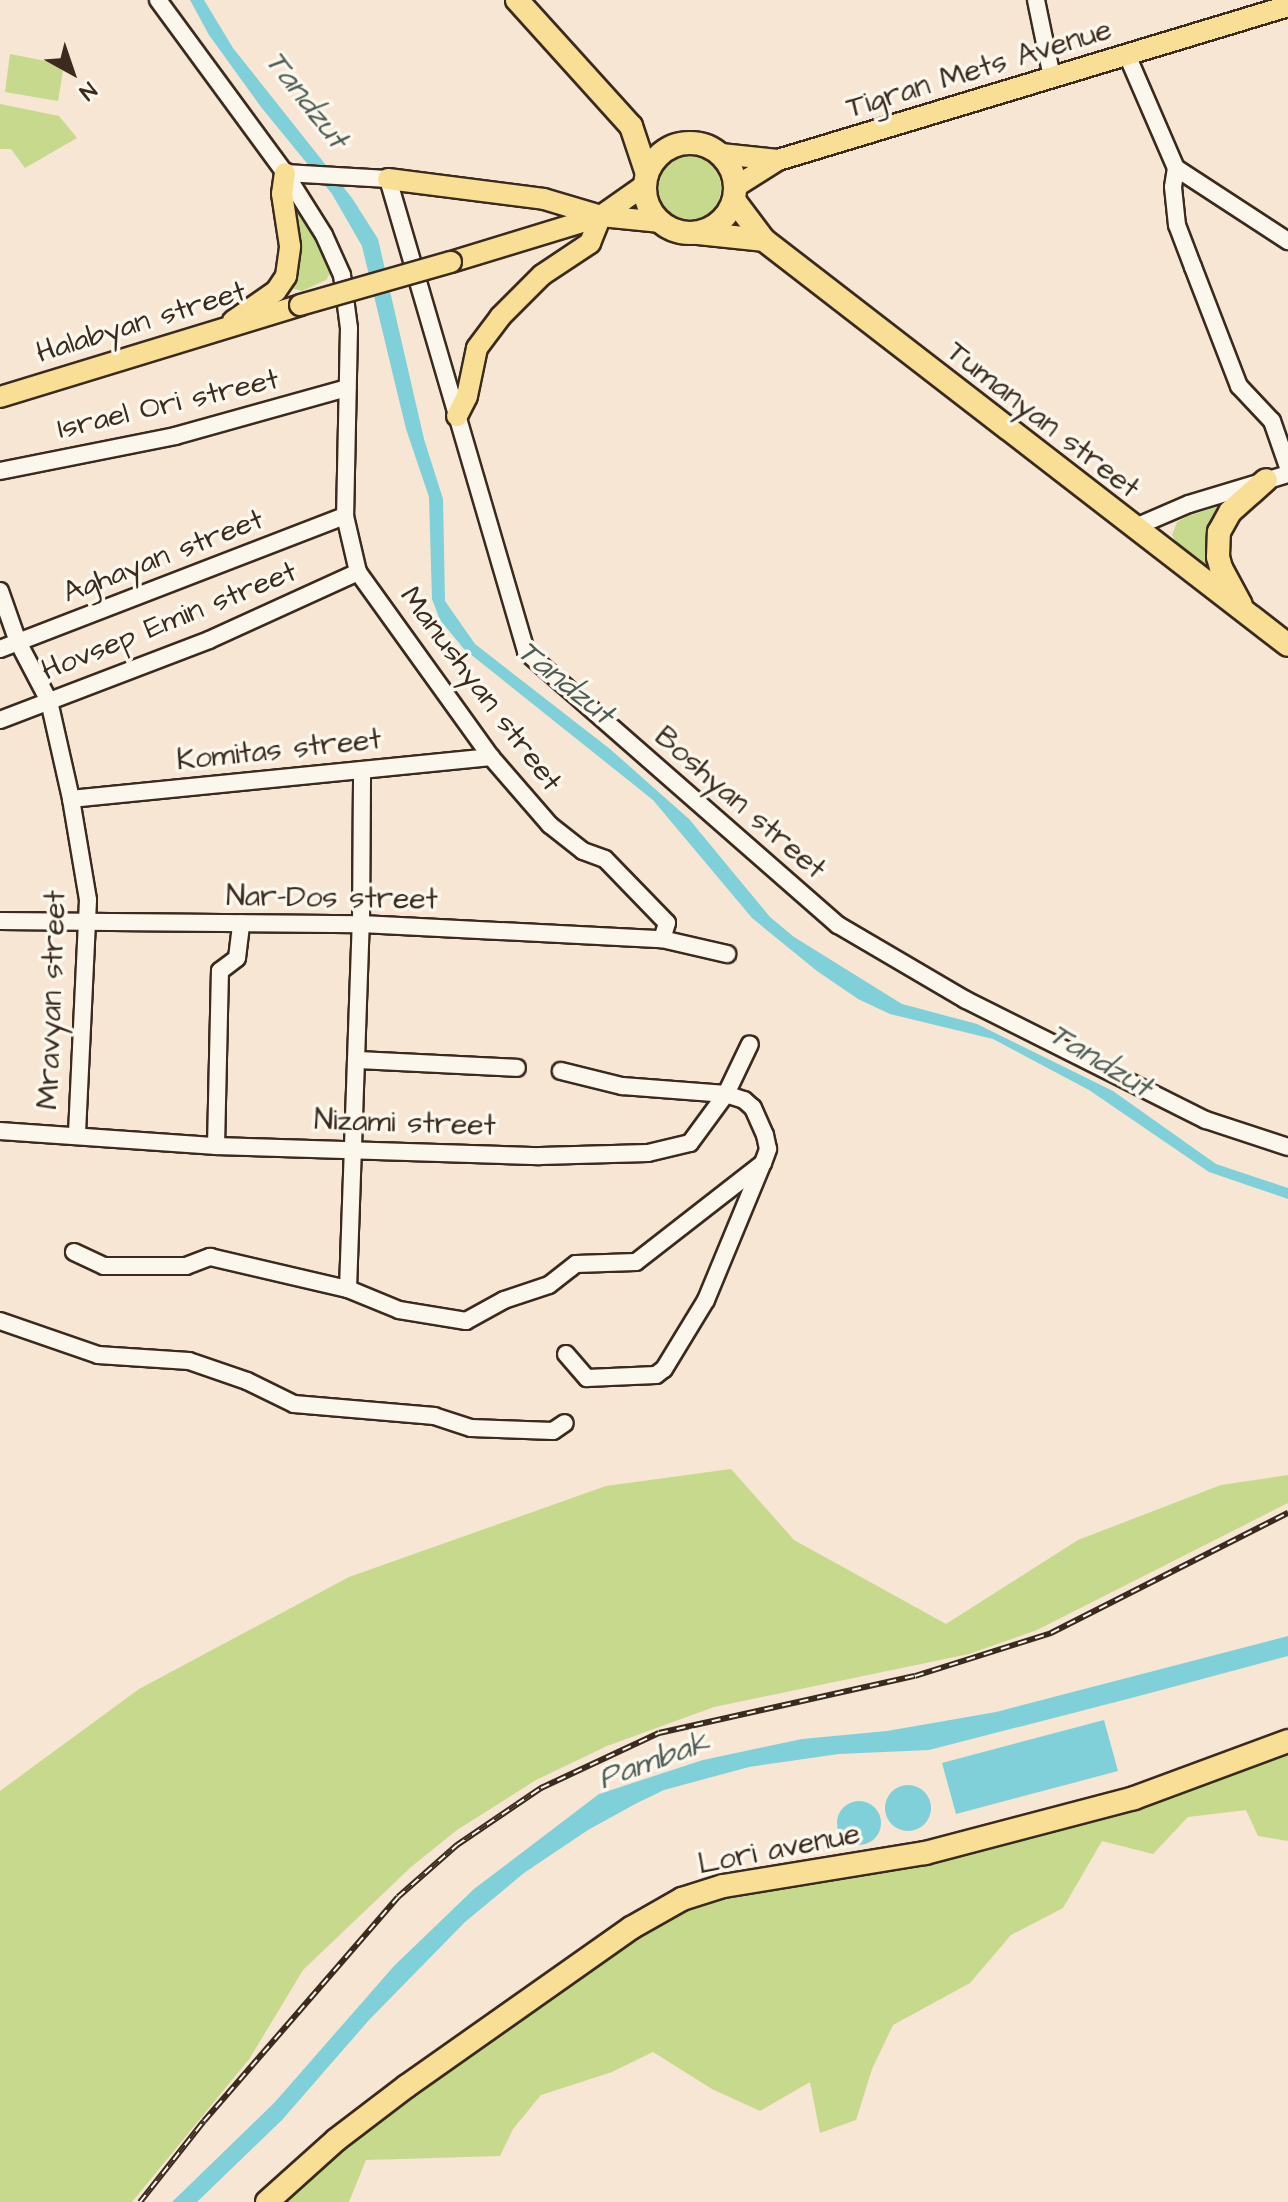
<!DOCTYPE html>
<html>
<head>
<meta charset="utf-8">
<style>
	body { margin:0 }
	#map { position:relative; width:1288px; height:2202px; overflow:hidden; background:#f6e6d3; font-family:"Architects Daughter",sans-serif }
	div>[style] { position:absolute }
	.green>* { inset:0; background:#c6d98d }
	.round { border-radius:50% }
	.water>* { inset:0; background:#7fd0d8 }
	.roads { filter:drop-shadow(2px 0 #3b2a1e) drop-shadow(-2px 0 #3b2a1e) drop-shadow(0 2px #3b2a1e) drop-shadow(0 -2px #3b2a1e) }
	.minor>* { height:16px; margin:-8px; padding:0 8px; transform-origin:8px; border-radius:8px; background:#fbf7ec }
	.major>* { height:20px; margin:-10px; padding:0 10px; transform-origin:10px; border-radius:10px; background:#f9df96 }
	.highway>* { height:22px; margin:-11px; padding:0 11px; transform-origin:11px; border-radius:11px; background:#f9df96 }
	.highway>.ring { margin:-11px; padding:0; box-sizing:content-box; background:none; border:22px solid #f9df96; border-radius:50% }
	.rail>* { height:6px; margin-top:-3px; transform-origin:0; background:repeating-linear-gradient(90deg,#fbf7ec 0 9px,#3b2a1e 0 18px); box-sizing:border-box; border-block:2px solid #3b2a1e }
	.bridges { filter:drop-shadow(2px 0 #3b2a1e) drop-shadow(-2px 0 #3b2a1e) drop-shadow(0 2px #3b2a1e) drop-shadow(0 -2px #3b2a1e) }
	.major-bridge>* { height:20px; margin:-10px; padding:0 10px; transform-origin:10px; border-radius:10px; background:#f9df96 }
	span { translate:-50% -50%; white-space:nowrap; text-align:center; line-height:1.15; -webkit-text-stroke:7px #fbf7ec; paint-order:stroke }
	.street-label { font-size:30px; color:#3b2a1e }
	.water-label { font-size:32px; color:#4f5c56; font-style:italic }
	.north { position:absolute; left:32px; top:32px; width:80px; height:80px; -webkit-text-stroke:6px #fbf7ec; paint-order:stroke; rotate:140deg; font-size:22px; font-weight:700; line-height:32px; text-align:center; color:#3b2a1e }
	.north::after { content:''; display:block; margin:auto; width:28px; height:36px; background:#3b2a1e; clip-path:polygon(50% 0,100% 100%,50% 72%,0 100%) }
</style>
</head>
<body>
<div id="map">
	<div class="green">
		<i style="clip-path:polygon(10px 54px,56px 63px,63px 71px,58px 101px,5px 92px)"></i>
		<i style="clip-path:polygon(0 104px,59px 116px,77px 138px,25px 168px,11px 149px,0 149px)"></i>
		<i class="round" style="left:657px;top:156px;width:64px;height:64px"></i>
		<i style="clip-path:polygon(290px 204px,299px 208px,332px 270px,326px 280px,302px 291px,287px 287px)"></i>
		<i style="clip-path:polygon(1235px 501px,1227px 510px,1224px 581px,1181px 550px,1172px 535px,1177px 522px,1188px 516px)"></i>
		<i style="clip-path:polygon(731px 1469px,794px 1540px,946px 1624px,1078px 1540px,1221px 1485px,1288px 1475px,1288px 1503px,1037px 1630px,969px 1654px,714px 1707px,607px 1746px,536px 1780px,457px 1830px,411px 1867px,303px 1970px,250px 2058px,132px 2202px,0 2202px,0 1791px,139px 1689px,349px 1577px,606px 1486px)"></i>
		<i style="clip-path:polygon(1288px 1744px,1288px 1841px,1258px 1836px,1246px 1810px,1188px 1817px,1153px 1854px,1102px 1841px,1063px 1908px,1011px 1935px,970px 1983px,893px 2025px,872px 2069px,856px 2120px,820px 2133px,810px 2082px,760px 2111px,712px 2089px,653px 2052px,612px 2072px,541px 2095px,513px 2129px,500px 2156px,366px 2160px,349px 2202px,275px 2202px,336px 2146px,558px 1987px,684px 1907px,722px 1896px,848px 1876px)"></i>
	</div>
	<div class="water">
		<i style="clip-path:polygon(190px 0,204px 0,233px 48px,352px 198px,378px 239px,424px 439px,443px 499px,445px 601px,475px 644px,610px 749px,689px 819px,770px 917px,794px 937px,902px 1004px,977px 1024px,1113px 1091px,1216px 1164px,1288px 1188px,1288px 1199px,1209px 1172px,1089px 1090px,993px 1039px,890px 1014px,858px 999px,817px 971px,752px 918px,653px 800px,464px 649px,440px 620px,432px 599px,429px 497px,406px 429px,362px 246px,332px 194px,261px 107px,209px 35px)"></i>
		<i style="clip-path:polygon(1288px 1636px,1288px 1656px,1139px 1696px,929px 1750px,839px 1754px,749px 1767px,664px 1790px,637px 1803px,588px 1830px,524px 1873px,465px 1922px,369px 2020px,282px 2120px,197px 2202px,172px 2202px,275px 2102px,394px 1966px,474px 1889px,599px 1794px,703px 1760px,802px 1739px,887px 1731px,996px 1712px)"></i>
		<i style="clip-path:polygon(1104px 1720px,1118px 1771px,956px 1814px,942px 1763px)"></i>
		<i class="round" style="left:885px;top:1785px;width:46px;height:46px"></i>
		<i class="round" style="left:837px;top:1801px;width:44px;height:44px"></i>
	</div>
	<div class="roads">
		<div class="minor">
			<i style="left:158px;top:0;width:215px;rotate:53.7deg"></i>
			<i style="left:285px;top:173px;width:73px;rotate:57.8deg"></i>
			<i style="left:324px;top:235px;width:44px;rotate:65.8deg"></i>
			<i style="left:342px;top:275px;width:53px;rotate:82.5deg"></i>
			<i style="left:349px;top:328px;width:188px;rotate:91.2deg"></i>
			<i style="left:345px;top:516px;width:57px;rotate:76.9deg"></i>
			<i style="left:358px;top:572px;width:228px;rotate:54.3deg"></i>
			<i style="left:491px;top:757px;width:90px;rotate:49.1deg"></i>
			<i style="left:550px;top:825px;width:42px;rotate:38.2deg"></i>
			<i style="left:583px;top:851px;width:23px;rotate:20deg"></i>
			<i style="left:605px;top:859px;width:89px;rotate:45.9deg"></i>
			<i style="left:667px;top:923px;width:17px;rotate:107deg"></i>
			<i style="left:1036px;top:0;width:79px;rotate:78.3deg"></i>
			<i style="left:1127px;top:55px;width:123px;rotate:66.6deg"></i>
			<i style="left:1176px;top:168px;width:19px;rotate:99deg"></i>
			<i style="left:1173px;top:187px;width:38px;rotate:84deg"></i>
			<i style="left:1177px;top:225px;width:45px;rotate:69.1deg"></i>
			<i style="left:1193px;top:267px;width:128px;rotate:68.9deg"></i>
			<i style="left:1239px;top:386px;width:48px;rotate:46.7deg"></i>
			<i style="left:1272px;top:421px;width:49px;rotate:70.8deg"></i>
			<i style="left:1176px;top:168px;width:134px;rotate:33.1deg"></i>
			<i style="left:285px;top:173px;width:103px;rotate:3.3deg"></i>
			<i style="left:388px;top:179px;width:493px;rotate:73.7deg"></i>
			<i style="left:526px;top:652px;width:415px;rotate:41.2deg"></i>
			<i style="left:838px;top:925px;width:148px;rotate:30.4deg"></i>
			<i style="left:966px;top:1000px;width:268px;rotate:26.6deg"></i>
			<i style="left:1206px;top:1120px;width:86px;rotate:18.2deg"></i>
			<i style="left:0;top:471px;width:178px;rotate:-11.3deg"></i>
			<i style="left:175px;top:436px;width:179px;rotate:-15.6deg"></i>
			<i style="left:1133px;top:528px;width:61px;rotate:-23.2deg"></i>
			<i style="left:1189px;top:504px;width:103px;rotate:-16.9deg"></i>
			<i style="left:0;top:591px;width:54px;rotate:70.6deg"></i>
			<i style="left:18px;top:642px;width:67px;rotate:62.3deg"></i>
			<i style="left:49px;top:701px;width:100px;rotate:77.3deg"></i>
			<i style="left:71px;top:799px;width:102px;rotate:80.4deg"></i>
			<i style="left:88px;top:900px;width:236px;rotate:92.7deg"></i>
			<i style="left:0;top:649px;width:370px;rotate:-21.1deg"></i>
			<i style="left:0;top:720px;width:224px;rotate:-20.9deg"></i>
			<i style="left:209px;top:640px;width:164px;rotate:-24.5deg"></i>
			<i style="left:71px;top:799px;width:422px;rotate:-5.7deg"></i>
			<i style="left:0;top:921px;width:361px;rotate:0.5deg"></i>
			<i style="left:361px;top:924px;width:301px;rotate:2.9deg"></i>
			<i style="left:662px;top:939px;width:67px;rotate:13deg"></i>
			<i style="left:356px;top:1060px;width:161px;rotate:2.8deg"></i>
			<i style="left:0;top:1131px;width:217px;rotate:4deg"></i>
			<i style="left:216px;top:1146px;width:324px;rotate:1.8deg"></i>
			<i style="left:540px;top:1156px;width:108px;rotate:-1.6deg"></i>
			<i style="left:648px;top:1153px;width:43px;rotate:-13.4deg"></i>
			<i style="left:690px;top:1143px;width:61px;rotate:-53.7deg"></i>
			<i style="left:726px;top:1094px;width:55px;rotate:-64.4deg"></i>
			<i style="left:216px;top:1146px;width:175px;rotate:-88.7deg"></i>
			<i style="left:220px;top:971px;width:21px;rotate:-37deg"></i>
			<i style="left:237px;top:958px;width:35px;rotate:-83deg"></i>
			<i style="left:74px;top:1252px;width:33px;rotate:25deg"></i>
			<i style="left:104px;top:1266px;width:82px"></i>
			<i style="left:186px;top:1266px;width:26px;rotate:-21deg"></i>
			<i style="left:210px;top:1257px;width:142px;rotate:13.1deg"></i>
			<i style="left:348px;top:1289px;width:55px;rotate:22.4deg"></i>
			<i style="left:399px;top:1310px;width:68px;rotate:9.3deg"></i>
			<i style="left:466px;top:1321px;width:43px;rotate:-28.9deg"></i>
			<i style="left:504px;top:1300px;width:47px;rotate:-18.4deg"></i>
			<i style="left:549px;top:1285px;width:34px;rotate:-38deg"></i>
			<i style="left:576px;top:1264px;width:60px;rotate:-1.9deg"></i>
			<i style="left:636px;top:1262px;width:161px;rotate:-37.9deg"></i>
			<i style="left:763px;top:1163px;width:15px;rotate:-70deg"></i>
			<i style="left:768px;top:1149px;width:14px;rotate:-102deg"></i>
			<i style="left:765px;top:1135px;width:30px;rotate:-114deg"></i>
			<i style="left:753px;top:1108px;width:12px;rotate:-138deg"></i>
			<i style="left:744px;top:1100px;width:19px;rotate:-162deg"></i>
			<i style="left:726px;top:1094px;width:104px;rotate:-175.6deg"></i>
			<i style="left:622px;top:1086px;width:63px;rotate:-166.2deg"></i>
			<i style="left:348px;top:1289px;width:365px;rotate:-88deg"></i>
			<i style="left:361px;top:924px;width:154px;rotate:-89.6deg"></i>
			<i style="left:0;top:1321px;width:104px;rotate:19.1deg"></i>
			<i style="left:98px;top:1355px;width:91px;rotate:3.8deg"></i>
			<i style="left:189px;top:1361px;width:61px;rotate:19deg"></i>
			<i style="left:247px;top:1381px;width:52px;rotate:26.1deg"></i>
			<i style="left:294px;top:1404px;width:141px;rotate:4.9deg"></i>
			<i style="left:434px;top:1416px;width:39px;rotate:18deg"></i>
			<i style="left:471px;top:1428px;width:82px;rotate:2.1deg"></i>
			<i style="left:553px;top:1431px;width:14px;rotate:-34deg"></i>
			<i style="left:566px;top:1354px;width:32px;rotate:49deg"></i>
			<i style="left:587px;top:1378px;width:69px;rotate:-2.5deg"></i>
			<i style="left:656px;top:1375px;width:10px;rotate:-37deg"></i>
			<i style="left:664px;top:1369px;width:81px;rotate:-58.7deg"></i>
			<i style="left:706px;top:1300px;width:146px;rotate:-67.5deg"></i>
		</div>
		<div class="major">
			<i style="left:721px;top:154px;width:57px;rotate:6deg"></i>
			<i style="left:388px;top:179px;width:157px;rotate:7.3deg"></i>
			<i style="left:544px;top:199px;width:59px;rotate:16.6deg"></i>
			<i style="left:601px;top:216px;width:60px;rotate:5.7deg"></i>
			<i style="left:735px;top:187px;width:51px;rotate:-32.1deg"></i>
			<i style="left:778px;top:160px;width:533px;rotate:-16.8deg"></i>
			<i style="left:451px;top:262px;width:157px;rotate:-17deg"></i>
			<i style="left:601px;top:216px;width:54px;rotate:-35.2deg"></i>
			<i style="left:233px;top:321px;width:52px;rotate:-34.9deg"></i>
			<i style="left:276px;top:291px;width:18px;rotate:-56deg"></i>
			<i style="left:286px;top:276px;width:30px;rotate:-82deg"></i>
			<i style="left:290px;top:246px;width:53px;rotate:-98.7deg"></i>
			<i style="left:282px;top:194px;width:21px;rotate:-82deg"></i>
			<i style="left:0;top:397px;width:314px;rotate:-17deg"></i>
			<i style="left:457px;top:416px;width:22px;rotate:-63deg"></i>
			<i style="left:467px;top:396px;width:49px;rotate:-78.2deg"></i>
			<i style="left:477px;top:348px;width:39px;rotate:-53deg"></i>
			<i style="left:500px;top:317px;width:59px;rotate:-45deg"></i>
			<i style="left:542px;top:275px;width:58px;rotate:-33.7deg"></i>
			<i style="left:590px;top:243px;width:29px;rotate:-68deg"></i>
		</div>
		<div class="highway">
			<i style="left:517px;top:0;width:170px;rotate:47.9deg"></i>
			<i style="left:631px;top:126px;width:51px;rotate:71.6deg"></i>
			<i class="ring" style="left:645px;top:143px;width:68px;height:68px"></i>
			<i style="left:734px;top:200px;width:50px;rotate:53.1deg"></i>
			<i style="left:764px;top:240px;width:662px;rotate:37.7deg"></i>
			<i style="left:697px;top:233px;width:67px;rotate:6deg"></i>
			<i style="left:1241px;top:605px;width:42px;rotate:-118.4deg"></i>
			<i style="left:1221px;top:568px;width:11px;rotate:-105deg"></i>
			<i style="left:1218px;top:557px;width:25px;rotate:-88deg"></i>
			<i style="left:1219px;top:532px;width:23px;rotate:-61deg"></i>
			<i style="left:1230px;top:512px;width:48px;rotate:-41.6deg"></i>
			<i style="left:267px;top:2202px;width:93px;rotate:-41.9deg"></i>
			<i style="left:336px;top:2140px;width:89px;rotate:-37.3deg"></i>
			<i style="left:407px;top:2086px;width:274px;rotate:-35.2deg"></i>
			<i style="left:631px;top:1928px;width:59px;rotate:-29.6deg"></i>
			<i style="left:682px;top:1899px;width:43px;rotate:-17.6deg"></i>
			<i style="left:723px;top:1886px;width:205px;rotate:-9.3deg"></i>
			<i style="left:925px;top:1853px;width:216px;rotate:-14.7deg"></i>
			<i style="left:1134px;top:1798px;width:164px;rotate:-20.3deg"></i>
		</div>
	</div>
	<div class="rail">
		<i style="left:140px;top:2202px;width:103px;rotate:-51.7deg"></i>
		<i style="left:204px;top:2121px;width:296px;rotate:-49.1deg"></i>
		<i style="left:398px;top:1897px;width:79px;rotate:-41.4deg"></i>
		<i style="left:457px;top:1845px;width:102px;rotate:-34.2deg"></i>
		<i style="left:541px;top:1788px;width:130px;rotate:-25deg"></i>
		<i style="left:659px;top:1733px;width:262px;rotate:-12.6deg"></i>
		<i style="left:915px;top:1676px;width:143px;rotate:-17.5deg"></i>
		<i style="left:1051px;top:1633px;width:266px;rotate:-26.9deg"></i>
	</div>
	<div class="bridges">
		<div class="major-bridge">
			<i style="left:300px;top:305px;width:157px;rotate:-15.9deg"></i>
		</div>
	</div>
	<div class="street-label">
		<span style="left:979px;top:69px;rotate:-17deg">Tigran Mets Avenue</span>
		<span style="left:141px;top:322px;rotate:-17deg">Halabyan street</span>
		<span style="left:168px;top:404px;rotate:-13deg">Israel Ori street</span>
		<span style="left:1043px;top:420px;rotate:38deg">Tumanyan street</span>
		<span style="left:163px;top:556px;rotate:-21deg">Aghayan street</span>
		<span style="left:169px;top:621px;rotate:-22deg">Hovsep Emin street</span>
		<span style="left:481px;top:689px;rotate:53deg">Manushyan street</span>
		<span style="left:279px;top:750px;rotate:-6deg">Komitas street</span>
		<span style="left:740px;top:803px;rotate:41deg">Boshyan street</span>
		<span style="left:332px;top:898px;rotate:1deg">Nar-Dos street</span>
		<span style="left:52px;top:1000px;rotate:-88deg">Mravyan street</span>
		<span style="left:405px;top:1123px;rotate:2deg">Nizami street</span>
		<span style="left:779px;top:1849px;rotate:-11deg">Lori avenue</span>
	</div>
	<div class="water-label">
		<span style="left:306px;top:100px;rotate:52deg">Tandzut</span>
		<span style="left:565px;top:683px;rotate:39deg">Tandzut</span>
		<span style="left:1100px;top:1061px;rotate:31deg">Tandzut</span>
		<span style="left:654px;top:1761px;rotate:-20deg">Pambak</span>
	</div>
	<div class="north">N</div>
</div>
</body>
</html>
